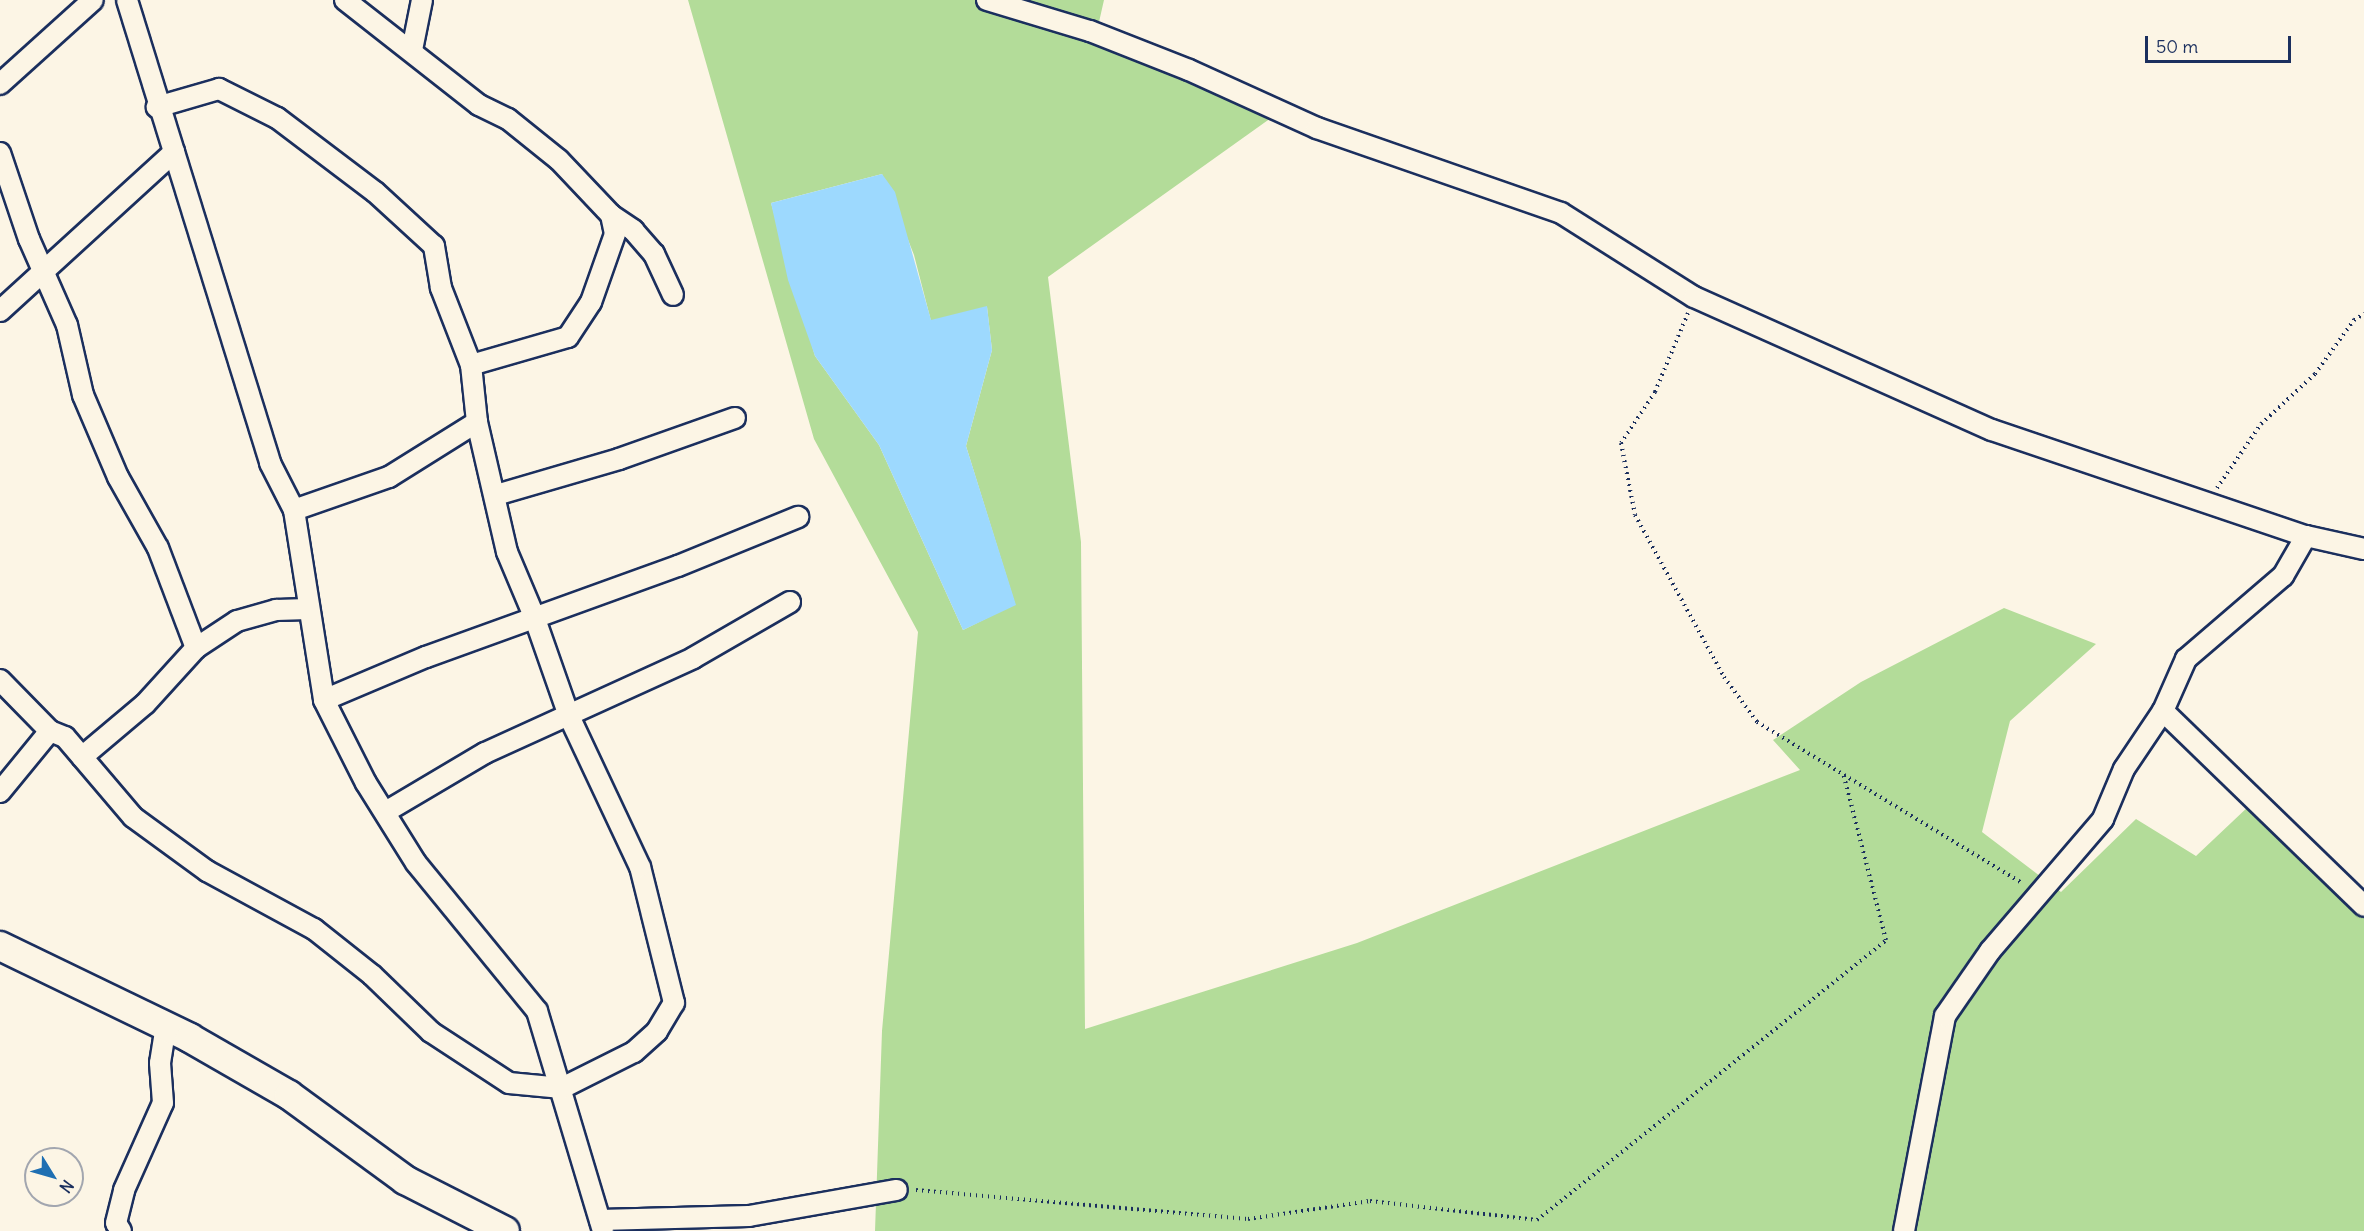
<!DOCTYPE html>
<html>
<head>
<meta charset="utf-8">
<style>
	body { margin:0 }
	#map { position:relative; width:2364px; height:1231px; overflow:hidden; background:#fcf5e5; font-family:Delius,sans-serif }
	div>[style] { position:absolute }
	.green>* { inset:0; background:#b3dc99 }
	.water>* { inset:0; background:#9dd9fe }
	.path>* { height:4px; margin-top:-2px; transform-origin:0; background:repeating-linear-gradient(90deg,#1b2f5e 0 1.5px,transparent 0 6px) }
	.roads { filter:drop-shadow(2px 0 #1b2f5e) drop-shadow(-2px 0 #1b2f5e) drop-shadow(0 2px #1b2f5e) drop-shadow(0 -2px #1b2f5e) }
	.street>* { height:20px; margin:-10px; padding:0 10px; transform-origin:10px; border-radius:10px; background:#fcf5e5 }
	.secondary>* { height:28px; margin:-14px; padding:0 14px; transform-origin:14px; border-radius:14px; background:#fcf5e5 }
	span { translate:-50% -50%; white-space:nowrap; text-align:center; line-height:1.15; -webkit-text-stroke:4.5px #fcf5e5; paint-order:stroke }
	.north { position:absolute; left:24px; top:1147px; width:60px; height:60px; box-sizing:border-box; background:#fcf5e5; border:2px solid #a2a6af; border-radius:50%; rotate:127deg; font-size:16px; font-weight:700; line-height:24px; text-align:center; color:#1b2f5e }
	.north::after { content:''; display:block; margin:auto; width:21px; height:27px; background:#1f6fb2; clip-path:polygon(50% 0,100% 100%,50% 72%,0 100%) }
	.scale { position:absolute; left:2145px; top:36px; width:146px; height:27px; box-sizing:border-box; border:3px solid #1b2f5e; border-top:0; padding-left:8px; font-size:18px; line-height:21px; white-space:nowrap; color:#1b2f5e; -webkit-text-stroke:4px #fcf5e5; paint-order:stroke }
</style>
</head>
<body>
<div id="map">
	<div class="green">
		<i style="clip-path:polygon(evenodd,688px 0,1104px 0,1099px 22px,1289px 105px,1048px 277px,1081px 542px,1085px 1029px,1357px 943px,1800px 770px,1773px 740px,1861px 682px,2004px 608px,2096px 644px,2010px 721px,1982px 832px,2061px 892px,2136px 819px,2196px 856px,2250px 805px,2364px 916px,2364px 1231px,875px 1231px,882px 1031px,918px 632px,814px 439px,688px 0,882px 174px,914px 255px,931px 321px,987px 307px,992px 350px,966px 446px,1015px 604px,963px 630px,879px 445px,815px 356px,771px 203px,882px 174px)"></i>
	</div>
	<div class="water">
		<i style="clip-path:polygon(882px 174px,895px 192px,931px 320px,987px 306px,992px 350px,966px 446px,1016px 605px,963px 630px,879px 445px,815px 356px,788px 280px,771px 203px)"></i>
	</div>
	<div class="path">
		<i style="left:1688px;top:313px;width:86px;rotate:112.7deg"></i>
		<i style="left:1655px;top:392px;width:61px;rotate:123.7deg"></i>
		<i style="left:1621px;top:443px;width:73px;rotate:79deg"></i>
		<i style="left:1635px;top:515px;width:185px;rotate:61.2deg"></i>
		<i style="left:1724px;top:677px;width:56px;rotate:53.7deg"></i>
		<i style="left:1757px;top:722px;width:311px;rotate:31.3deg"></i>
		<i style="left:2217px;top:488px;width:78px;rotate:-55.5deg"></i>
		<i style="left:2261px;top:424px;width:74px;rotate:-42.8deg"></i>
		<i style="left:2315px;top:374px;width:67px;rotate:-54.2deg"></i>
		<i style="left:2354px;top:320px;width:12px;rotate:-31deg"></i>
		<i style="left:916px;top:1190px;width:333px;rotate:5deg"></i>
		<i style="left:1248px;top:1219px;width:123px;rotate:-8.4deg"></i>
		<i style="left:1370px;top:1201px;width:168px;rotate:6.5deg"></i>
		<i style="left:1537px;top:1220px;width:447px;rotate:-38.7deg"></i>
		<i style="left:1886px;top:940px;width:173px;rotate:-104.4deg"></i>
	</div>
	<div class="roads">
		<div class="street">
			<i style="left:127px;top:0;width:485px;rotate:72.8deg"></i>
			<i style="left:270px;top:463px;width:53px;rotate:62.9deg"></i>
			<i style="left:294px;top:510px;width:192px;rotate:81deg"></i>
			<i style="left:324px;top:700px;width:93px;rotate:63.2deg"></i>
			<i style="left:366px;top:783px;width:94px;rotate:58deg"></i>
			<i style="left:416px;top:863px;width:191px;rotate:50.7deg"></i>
			<i style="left:537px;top:1011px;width:230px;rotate:73.3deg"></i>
			<i style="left:345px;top:0;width:170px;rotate:38.1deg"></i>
			<i style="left:479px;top:105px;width:32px;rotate:26deg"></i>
			<i style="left:508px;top:119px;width:65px;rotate:38.8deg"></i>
			<i style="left:559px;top:160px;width:76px;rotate:46.6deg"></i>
			<i style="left:611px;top:215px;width:19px;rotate:78deg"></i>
			<i style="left:615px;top:234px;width:72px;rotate:109.4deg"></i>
			<i style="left:591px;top:302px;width:42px;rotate:123.3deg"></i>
			<i style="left:568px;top:337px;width:101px;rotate:163.9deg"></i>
			<i style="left:987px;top:0;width:108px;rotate:16.8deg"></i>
			<i style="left:1090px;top:31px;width:106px;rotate:21.5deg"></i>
			<i style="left:1189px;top:70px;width:141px;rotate:24.4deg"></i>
			<i style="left:1317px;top:128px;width:258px;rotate:19.2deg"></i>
			<i style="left:1561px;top:213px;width:157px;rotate:32.3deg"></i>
			<i style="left:1694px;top:297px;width:326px;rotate:24.1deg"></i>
			<i style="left:1992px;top:430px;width:331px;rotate:18.7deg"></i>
			<i style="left:2306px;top:536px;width:59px;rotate:12.6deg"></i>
			<i style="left:412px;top:50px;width:51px;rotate:-78.7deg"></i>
			<i style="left:0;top:84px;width:125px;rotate:-42.1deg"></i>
			<i style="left:0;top:153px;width:91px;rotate:71.4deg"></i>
			<i style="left:29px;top:239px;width:94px;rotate:66.2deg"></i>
			<i style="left:67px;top:325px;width:72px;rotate:77.1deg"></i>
			<i style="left:83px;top:395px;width:89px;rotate:66.9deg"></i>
			<i style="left:118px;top:477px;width:81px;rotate:60.6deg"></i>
			<i style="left:158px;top:548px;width:107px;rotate:69.2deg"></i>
			<i style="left:611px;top:215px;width:27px;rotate:34deg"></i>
			<i style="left:633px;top:230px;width:32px;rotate:49deg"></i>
			<i style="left:654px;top:254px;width:45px;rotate:65.1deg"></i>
			<i style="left:0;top:311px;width:236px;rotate:-42.4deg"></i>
			<i style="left:496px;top:495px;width:128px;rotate:-16.3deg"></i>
			<i style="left:619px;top:459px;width:123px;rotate:-19.5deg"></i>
			<i style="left:294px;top:510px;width:101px;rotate:-19.2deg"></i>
			<i style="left:389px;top:477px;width:104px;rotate:-32deg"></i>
			<i style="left:0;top:680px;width:71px;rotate:45.6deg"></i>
			<i style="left:50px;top:731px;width:16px;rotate:22deg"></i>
			<i style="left:65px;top:737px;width:105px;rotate:49.6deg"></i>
			<i style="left:133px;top:817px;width:92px;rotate:36.1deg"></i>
			<i style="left:207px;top:871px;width:122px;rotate:28.5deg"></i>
			<i style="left:314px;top:929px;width:74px;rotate:38.4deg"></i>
			<i style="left:372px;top:975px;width:82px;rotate:44deg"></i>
			<i style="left:431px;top:1032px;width:93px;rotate:33.2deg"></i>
			<i style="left:509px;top:1083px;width:53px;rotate:5.4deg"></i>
			<i style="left:562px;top:1088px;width:80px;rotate:-26.6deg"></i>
			<i style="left:634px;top:1052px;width:31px;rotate:-42deg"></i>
			<i style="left:657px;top:1031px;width:33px;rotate:-59deg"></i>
			<i style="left:674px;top:1003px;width:140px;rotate:-104deg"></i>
			<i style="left:640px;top:867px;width:167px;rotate:-115.2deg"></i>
			<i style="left:569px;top:716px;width:106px;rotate:-109.3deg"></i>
			<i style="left:534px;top:616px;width:69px;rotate:-112.9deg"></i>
			<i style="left:507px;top:552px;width:133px;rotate:-103deg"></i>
			<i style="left:477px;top:422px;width:57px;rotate:-96deg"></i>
			<i style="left:471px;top:365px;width:83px;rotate:-111.3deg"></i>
			<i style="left:441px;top:288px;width:43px;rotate:-99.5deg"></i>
			<i style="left:434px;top:246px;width:80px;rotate:-137.5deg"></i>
			<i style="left:375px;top:192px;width:123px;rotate:-142.9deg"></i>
			<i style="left:277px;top:118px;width:65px;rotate:-153.4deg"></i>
			<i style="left:219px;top:89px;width:65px;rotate:163.8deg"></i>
			<i style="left:324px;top:700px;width:111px;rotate:-22.9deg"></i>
			<i style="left:426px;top:657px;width:268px;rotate:-19.9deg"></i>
			<i style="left:678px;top:566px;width:130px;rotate:-22.2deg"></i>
			<i style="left:2163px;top:711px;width:280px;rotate:44.1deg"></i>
			<i style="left:82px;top:757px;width:82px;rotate:-40.1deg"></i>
			<i style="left:145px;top:704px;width:76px;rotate:-47.7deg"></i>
			<i style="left:196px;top:648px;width:49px;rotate:-33.4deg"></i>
			<i style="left:237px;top:621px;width:41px;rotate:-15.8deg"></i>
			<i style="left:276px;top:610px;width:32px;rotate:-2deg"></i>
			<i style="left:0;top:792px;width:79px;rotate:-50.7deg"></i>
			<i style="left:387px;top:811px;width:114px;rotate:-30.6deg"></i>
			<i style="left:485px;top:753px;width:229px;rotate:-24.5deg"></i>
			<i style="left:693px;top:658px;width:112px;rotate:-30deg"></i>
			<i style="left:600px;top:1220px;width:149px;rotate:-1.5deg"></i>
			<i style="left:749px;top:1216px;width:150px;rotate:-10deg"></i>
			<i style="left:121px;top:1231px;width:9px;rotate:-122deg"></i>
			<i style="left:116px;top:1223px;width:34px;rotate:-76deg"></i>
			<i style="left:124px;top:1190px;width:95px;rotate:-65.9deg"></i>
			<i style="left:163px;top:1103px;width:40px;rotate:-94.3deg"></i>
			<i style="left:160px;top:1063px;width:38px;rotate:-81deg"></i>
			<i style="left:1904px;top:1231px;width:219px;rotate:-79.2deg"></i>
			<i style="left:1945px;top:1016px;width:79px;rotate:-55.3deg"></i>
			<i style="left:1990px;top:951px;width:174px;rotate:-49.4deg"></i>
			<i style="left:2103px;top:819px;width:54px;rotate:-67.2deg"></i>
			<i style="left:2124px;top:769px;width:70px;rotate:-56.1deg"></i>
			<i style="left:2163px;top:711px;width:57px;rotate:-66.1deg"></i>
			<i style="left:2186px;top:659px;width:128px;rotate:-40.6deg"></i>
			<i style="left:2283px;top:576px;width:46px;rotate:-60.1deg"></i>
		</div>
		<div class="secondary">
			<i style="left:0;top:946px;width:211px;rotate:25.8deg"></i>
			<i style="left:190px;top:1038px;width:114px;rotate:29.9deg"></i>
			<i style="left:289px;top:1095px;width:144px;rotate:36.2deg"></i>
			<i style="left:405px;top:1180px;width:112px;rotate:27deg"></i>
		</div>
	</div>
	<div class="north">N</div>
	<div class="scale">50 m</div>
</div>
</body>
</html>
